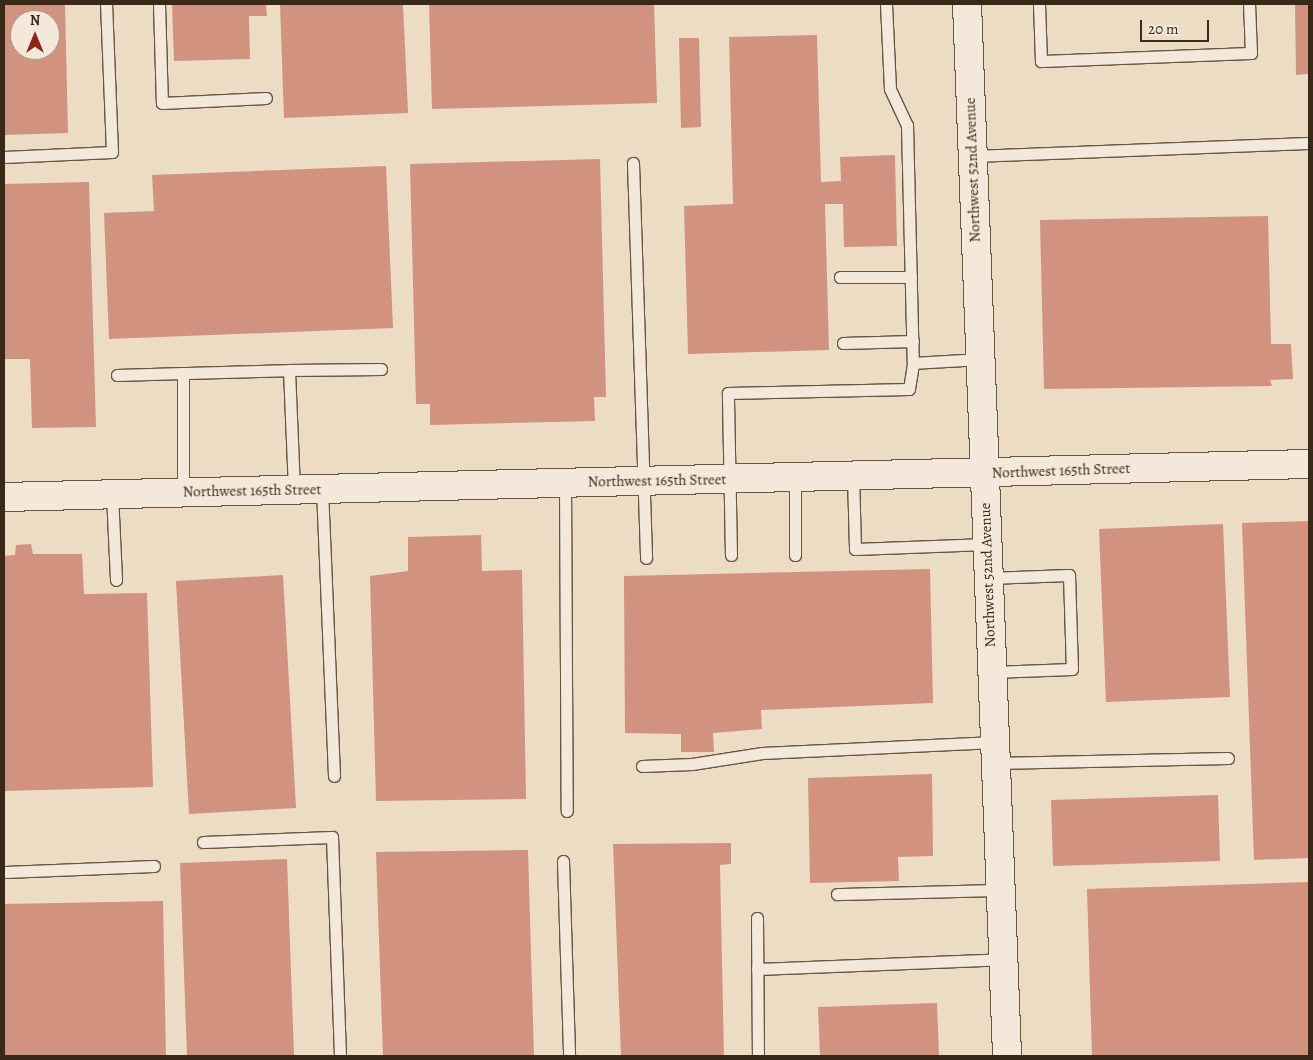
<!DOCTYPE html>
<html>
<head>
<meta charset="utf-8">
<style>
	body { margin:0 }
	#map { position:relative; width:1313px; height:1060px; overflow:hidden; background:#ecdcc4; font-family:Alegreya,serif }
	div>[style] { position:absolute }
	.building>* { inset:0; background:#d1927f }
	.roads { filter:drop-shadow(1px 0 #665644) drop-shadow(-1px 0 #665644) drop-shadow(0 1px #665644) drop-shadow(0 -1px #665644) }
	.service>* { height:11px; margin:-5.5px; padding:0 5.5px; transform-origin:5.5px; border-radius:5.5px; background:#f3e8d9 }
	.tertiary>* { height:28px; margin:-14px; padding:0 14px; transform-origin:14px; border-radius:14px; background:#f3e8d9 }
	span { translate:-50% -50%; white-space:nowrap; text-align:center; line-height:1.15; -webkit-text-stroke:4px #f3e8d9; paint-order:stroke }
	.street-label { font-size:15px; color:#392919 }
	.frame { position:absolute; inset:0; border:5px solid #392919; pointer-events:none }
	.north { position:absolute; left:10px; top:10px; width:50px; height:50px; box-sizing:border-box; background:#f3e8d9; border:1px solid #a99c8c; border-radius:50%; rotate:0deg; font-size:14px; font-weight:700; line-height:20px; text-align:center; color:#392919 }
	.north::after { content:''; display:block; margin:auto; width:18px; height:22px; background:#8f2418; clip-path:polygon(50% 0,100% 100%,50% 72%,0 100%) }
	.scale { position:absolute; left:1140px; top:20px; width:69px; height:22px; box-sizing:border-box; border:2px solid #392919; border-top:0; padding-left:6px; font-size:15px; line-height:18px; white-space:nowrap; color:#392919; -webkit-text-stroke:4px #f3e8d9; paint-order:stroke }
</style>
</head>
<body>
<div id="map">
	<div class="building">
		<i style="clip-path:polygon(evenodd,4px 4px,65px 4px,68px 133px,4px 135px,4px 4px,20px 20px,50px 20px,50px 50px,20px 50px,20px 20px)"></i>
		<i style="clip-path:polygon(172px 4px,266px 4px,267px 16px,249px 16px,250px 59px,174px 61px)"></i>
		<i style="clip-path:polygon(280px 4px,403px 4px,408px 113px,284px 118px)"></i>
		<i style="clip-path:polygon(429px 4px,654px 4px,657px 103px,432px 109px)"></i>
		<i style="clip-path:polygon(1295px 4px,1309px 4px,1309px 74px,1296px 75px)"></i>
		<i style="clip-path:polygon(817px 35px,821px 182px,841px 181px,840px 157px,895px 155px,897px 246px,844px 247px,843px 204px,825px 204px,829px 350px,688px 354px,684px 206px,733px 204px,729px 37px)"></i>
		<i style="clip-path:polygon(679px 38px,699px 38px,701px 127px,681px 128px)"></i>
		<i style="clip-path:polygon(600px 159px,606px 397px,594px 397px,595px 421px,430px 425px,430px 404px,416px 404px,410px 164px)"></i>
		<i style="clip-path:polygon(386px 166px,393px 328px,109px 339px,104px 213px,154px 211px,152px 175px)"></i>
		<i style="clip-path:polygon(89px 182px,96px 427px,32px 428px,30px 359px,4px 359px,4px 184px)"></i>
		<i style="clip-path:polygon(1268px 216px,1271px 344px,1291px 344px,1293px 379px,1270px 380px,1272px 386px,1044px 389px,1040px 220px)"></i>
		<i style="clip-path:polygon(1309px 521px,1309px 858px,1254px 860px,1242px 523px)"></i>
		<i style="clip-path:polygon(1223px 524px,1230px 697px,1106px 702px,1099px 529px)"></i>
		<i style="clip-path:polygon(481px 535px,482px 571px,522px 570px,526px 799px,376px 801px,370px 576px,408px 571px,408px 537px)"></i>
		<i style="clip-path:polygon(31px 544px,33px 554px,82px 554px,84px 594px,147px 593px,153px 787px,4px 791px,4px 556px,15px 555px,16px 545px)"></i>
		<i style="clip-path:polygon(930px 569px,933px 703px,761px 710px,762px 729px,713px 733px,714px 752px,681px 752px,681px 734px,625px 733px,624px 576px)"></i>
		<i style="clip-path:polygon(283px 575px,296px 808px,189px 814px,176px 581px)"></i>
		<i style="clip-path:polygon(932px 774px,933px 856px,898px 857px,899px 881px,810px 883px,808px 778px)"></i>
		<i style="clip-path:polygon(1218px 795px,1220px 861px,1053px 866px,1051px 800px)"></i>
		<i style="clip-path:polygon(731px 843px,731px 864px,720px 865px,724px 1056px,621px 1056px,613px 844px)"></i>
		<i style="clip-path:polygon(528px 850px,534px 1056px,383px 1056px,376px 852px)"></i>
		<i style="clip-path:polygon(287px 859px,294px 1056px,187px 1056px,180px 863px)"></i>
		<i style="clip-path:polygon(1309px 882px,1309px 1056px,1092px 1056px,1087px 889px)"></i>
		<i style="clip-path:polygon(163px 901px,166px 1056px,4px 1056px,4px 904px)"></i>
		<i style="clip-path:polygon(937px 1003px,939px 1056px,820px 1056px,818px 1007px)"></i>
	</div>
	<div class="roads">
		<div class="service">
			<i style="left:159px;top:4px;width:99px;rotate:88.3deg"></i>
			<i style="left:162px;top:103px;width:104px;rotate:-2.8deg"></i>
			<i style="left:886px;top:4px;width:85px;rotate:87.3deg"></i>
			<i style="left:890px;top:89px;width:40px;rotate:65deg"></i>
			<i style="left:907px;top:125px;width:238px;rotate:88.6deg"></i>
			<i style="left:913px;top:363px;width:67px;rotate:-3.4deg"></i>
			<i style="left:1039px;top:4px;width:57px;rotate:88deg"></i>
			<i style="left:1041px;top:61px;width:210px;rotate:-2.2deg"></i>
			<i style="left:1251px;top:53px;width:49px;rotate:-92.3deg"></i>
			<i style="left:972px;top:156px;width:337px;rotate:-2.2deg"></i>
			<i style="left:4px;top:157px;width:108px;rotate:-2.7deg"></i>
			<i style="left:112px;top:152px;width:148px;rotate:-92.3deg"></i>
			<i style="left:633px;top:163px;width:395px;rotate:88.1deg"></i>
			<i style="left:840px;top:277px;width:71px"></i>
			<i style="left:843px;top:343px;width:70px;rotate:-1.6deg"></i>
			<i style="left:289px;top:370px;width:92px;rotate:-0.6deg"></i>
			<i style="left:117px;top:375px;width:66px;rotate:-1.7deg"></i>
			<i style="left:853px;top:476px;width:73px;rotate:88.4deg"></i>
			<i style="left:855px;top:549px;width:132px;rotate:-2.2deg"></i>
			<i style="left:795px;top:478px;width:77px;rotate:90deg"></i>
			<i style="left:565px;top:483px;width:328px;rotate:89.7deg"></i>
			<i style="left:322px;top:489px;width:287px;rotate:87.6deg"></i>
			<i style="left:183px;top:493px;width:120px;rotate:-90deg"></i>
			<i style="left:183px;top:373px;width:106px;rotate:-1.6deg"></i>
			<i style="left:289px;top:370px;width:120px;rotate:87.6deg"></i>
			<i style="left:112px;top:494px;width:86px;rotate:87.3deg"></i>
			<i style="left:731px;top:555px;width:162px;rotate:-91.1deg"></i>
			<i style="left:728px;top:393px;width:181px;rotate:-1.3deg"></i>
			<i style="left:909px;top:389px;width:26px;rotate:-81deg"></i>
			<i style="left:988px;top:578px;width:81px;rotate:-2.1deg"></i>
			<i style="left:1069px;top:575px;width:94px;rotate:88.2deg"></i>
			<i style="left:1072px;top:669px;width:80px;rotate:177.9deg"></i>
			<i style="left:995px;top:763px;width:233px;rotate:-1.2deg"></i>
			<i style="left:642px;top:766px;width:50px;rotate:-2.3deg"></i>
			<i style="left:692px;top:764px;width:71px;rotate:-8.9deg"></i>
			<i style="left:762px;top:753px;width:233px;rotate:-2.7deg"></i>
			<i style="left:203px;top:842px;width:129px;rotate:-2.2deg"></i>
			<i style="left:332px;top:837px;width:219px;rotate:87.9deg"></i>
			<i style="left:563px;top:861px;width:195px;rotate:88.2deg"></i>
			<i style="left:4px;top:872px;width:150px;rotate:-2.3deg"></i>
			<i style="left:837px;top:894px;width:164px;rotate:-1.4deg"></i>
			<i style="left:757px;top:918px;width:138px;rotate:89.6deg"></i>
			<i style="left:757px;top:969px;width:246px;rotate:-2.3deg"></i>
		</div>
		<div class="tertiary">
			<i style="left:967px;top:4px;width:1053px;rotate:87.82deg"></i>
			<i style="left:4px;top:497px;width:1305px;rotate:-1.45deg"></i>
		</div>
	</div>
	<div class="street-label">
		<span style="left:973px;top:170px;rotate:-92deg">Northwest 52nd Avenue</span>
		<span style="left:1061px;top:471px;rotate:-2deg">Northwest 165th Street</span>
		<span style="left:657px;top:481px;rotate:-1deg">Northwest 165th Street</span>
		<span style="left:252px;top:491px;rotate:-1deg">Northwest 165th Street</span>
		<span style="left:988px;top:575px;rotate:-92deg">Northwest 52nd Avenue</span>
	</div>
	<div class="frame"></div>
	<div class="north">N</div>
	<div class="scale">20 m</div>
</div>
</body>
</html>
